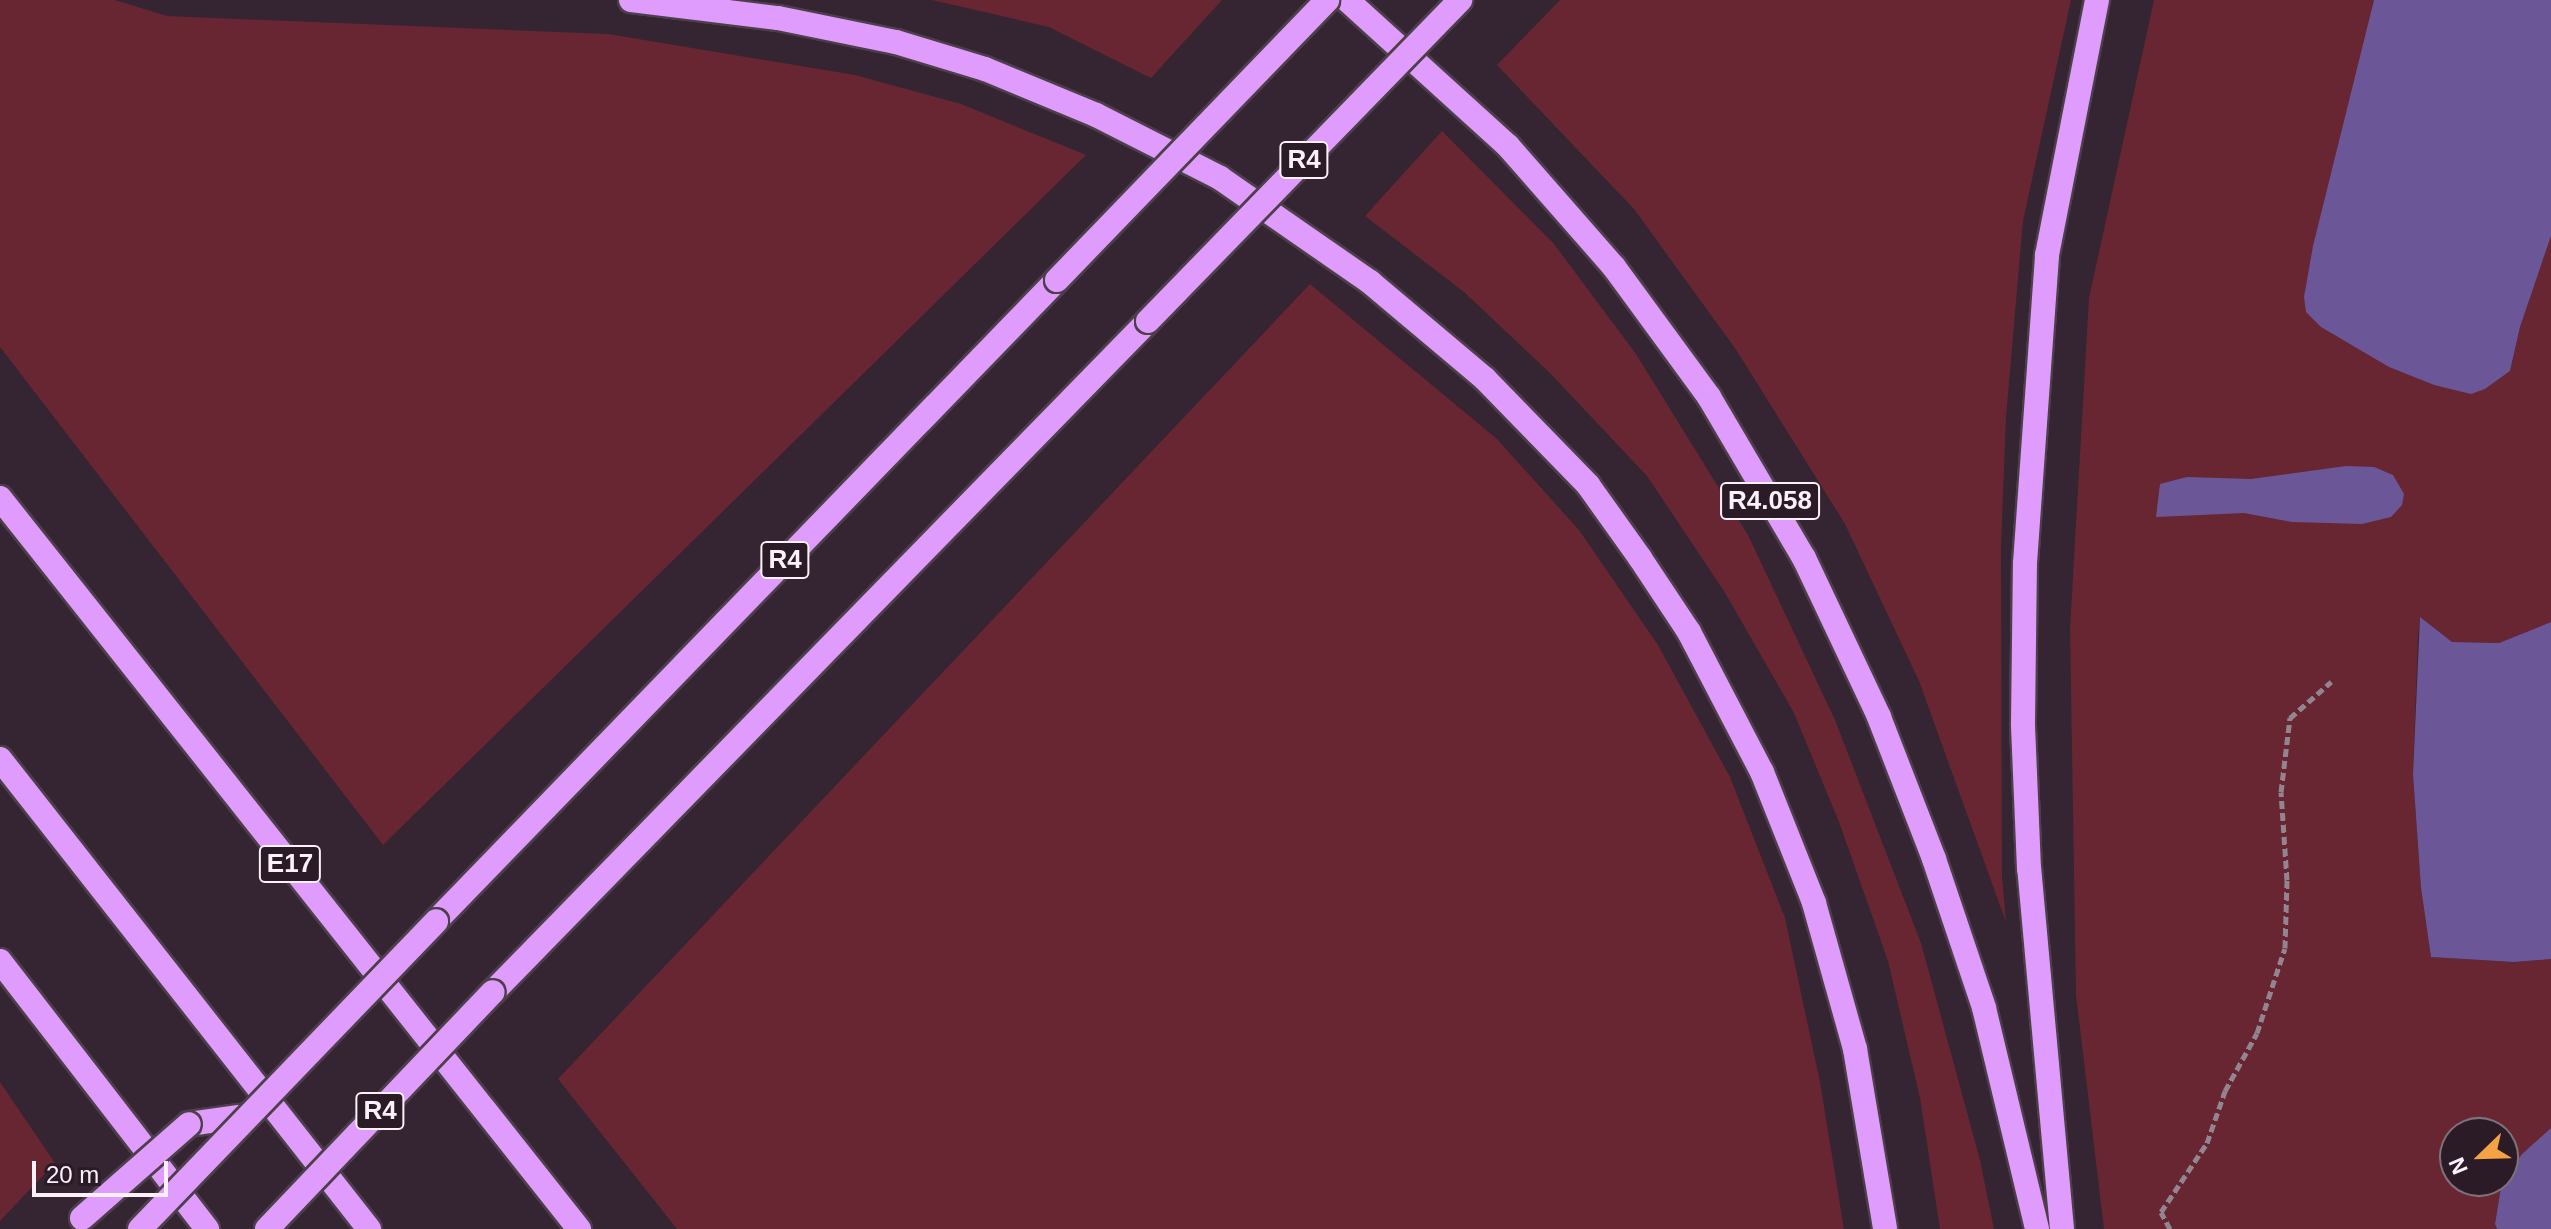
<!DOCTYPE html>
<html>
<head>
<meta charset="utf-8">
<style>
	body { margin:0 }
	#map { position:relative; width:2551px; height:1229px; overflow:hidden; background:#352431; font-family:Helvetica,sans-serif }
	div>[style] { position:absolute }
	.green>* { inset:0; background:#672632 }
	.water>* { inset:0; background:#6b5797 }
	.path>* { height:5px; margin-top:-2.5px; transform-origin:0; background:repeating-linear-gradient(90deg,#938590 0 8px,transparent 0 12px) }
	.roads { filter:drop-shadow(2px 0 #4d3f4a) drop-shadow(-2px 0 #4d3f4a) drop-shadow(0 2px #4d3f4a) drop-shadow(0 -2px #4d3f4a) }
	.highway>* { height:24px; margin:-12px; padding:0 12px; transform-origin:12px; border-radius:12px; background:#e09cfc }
	.bridges { filter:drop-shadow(2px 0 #4d3f4a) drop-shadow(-2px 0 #4d3f4a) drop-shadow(0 2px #4d3f4a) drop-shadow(0 -2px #4d3f4a) }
	.highway-bridge>* { height:24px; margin:-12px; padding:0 12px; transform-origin:12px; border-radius:12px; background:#e09cfc }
	span { translate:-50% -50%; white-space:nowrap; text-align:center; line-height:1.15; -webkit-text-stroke:8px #2b1b27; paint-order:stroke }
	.shield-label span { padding:2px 6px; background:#2b1b27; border:2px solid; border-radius:6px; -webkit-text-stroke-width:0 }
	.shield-label { font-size:26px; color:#fcf1f9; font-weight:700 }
	.north { position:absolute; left:2439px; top:1117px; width:80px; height:80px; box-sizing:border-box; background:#2b1b27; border:2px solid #7f717b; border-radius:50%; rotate:247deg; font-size:22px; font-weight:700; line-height:32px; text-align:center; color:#fcf1f9 }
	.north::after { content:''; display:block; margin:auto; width:28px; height:36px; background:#f4a344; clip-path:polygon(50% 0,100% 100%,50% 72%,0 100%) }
	.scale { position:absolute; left:32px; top:1161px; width:136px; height:36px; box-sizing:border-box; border:4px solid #fcf1f9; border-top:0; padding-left:10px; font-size:24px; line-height:28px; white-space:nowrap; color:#fcf1f9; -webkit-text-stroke:6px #2b1b27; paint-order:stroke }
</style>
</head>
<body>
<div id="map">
	<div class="green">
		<i style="clip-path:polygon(0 0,115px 0,167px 16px,608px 34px,855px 75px,961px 104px,1086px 155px,383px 845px,0 347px)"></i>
		<i style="clip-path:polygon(932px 0,1222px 0,1151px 78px,1049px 27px)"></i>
		<i style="clip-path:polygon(1560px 0,2071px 0,2023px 221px,2006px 417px,2001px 548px,2002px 877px,2006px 922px,1919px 681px,1845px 524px,1737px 351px,1634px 209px,1497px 65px)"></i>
		<i style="clip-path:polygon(2154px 0,2374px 0,2363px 49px,2359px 348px,2389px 367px,2434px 385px,2471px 393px,2485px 389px,2510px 371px,2520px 327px,2551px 236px,2551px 622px,2499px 643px,2452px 642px,2420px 618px,2418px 636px,2413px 774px,2421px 888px,2431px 957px,2514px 962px,2551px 959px,2551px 1128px,2522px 1154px,2503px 1180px,2503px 1133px,2455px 1133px,2455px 1181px,2502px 1181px,2495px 1224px,2497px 1229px,2104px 1229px,2076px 995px,2070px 628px,2089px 298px)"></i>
		<i style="clip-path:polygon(1442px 131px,1554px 244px,1636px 354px,1748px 535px,1835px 720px,1921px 943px,1980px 1160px,1994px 1229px,1940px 1229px,1920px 1098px,1888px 961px,1839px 822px,1794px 713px,1724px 591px,1647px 476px,1550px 373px,1464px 292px,1365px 216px)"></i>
		<i style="clip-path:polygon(1310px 284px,1497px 439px,1579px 530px,1658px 645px,1730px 777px,1785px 918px,1820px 1082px,1844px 1229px,677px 1229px,558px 1079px)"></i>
		<i style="clip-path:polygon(0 1082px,55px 1163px,0 1221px)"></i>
	</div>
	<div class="water">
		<i style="clip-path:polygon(2374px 0,2551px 0,2551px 236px,2520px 327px,2510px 371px,2485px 389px,2471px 394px,2434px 385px,2389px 367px,2321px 327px,2306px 312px,2304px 297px,2313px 246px)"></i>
		<i style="clip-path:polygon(2346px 466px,2374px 467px,2393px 475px,2404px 494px,2402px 505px,2391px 517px,2362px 524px,2292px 522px,2244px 513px,2156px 517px,2160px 484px,2187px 477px,2251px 479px)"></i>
		<i style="clip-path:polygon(2420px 617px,2452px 642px,2499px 643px,2551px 622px,2551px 959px,2514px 962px,2431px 957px,2421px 888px,2413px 774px)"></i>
		<i style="clip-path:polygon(2551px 1128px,2551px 1229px,2497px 1229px,2495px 1224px,2502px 1181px,2522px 1154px)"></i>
	</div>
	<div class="path">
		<i style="left:2170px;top:1229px;width:19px;rotate:-118deg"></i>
		<i style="left:2161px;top:1212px;width:83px;rotate:-56.3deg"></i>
		<i style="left:2207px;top:1143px;width:55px;rotate:-70.9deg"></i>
		<i style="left:2225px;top:1091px;width:66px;rotate:-61.1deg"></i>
		<i style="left:2257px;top:1033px;width:89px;rotate:-71.8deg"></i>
		<i style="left:2285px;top:948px;width:68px;rotate:-88.3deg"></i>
		<i style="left:2287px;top:880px;width:88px;rotate:-93.9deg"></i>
		<i style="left:2281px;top:792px;width:75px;rotate:-83.1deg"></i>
		<i style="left:2290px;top:718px;width:55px;rotate:-41.3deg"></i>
	</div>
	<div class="roads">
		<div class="highway">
			<i style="left:631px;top:0;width:148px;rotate:7deg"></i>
			<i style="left:778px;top:18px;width:120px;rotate:11.5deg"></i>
			<i style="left:896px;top:42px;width:93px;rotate:16.9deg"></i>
			<i style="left:985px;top:69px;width:120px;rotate:22.5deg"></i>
			<i style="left:1096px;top:115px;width:139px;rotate:26.9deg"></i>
			<i style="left:1220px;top:178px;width:183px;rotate:34.7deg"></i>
			<i style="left:1370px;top:282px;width:150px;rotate:40.1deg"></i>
			<i style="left:1485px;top:379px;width:148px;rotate:45.8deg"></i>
			<i style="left:1588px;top:485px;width:90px;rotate:54.5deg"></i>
			<i style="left:1640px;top:558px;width:89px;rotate:56.5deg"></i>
			<i style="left:1689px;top:632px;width:158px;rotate:62.5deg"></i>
			<i style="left:1762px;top:772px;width:141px;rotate:68.3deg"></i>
			<i style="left:1814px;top:903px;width:152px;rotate:74.3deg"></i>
			<i style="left:1855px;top:1049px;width:182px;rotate:80.5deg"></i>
			<i style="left:1347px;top:0;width:217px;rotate:42.2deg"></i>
			<i style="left:1508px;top:146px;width:161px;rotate:48.8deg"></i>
			<i style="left:1614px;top:267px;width:161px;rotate:53.8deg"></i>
			<i style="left:1709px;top:397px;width:187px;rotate:59.5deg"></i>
			<i style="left:1804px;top:558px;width:176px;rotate:64.7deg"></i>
			<i style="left:1879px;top:717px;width:152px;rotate:68.8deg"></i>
			<i style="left:1934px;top:859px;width:157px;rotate:71.4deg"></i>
			<i style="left:1984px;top:1008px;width:227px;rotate:76.5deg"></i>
			<i style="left:0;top:498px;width:933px;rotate:51.62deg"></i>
			<i style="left:0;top:759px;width:598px;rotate:51.86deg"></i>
			<i style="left:436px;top:921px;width:892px;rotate:-45.91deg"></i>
			<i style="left:0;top:961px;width:339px;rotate:52.3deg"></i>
			<i style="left:493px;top:992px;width:938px;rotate:-45.69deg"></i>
			<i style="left:189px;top:1124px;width:58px;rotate:-8deg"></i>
			<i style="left:2062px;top:1229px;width:362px;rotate:-95.2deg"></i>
			<i style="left:2029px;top:869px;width:146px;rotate:-92.4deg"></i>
			<i style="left:2023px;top:723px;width:160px;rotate:-89.3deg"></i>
			<i style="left:2025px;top:563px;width:309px;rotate:-85.9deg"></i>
			<i style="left:2047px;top:255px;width:260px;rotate:-78.9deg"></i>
		</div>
	</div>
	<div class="bridges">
		<div class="highway-bridge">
			<i style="left:1057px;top:280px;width:389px;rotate:-46deg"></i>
			<i style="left:1148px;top:321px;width:448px;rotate:-45.8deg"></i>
			<i style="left:82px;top:1218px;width:142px;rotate:-41.3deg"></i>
			<i style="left:140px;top:1229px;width:427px;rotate:-46.1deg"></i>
			<i style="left:267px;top:1229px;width:327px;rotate:-46.4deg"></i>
		</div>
	</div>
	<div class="shield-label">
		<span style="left:1304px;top:160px">R4</span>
		<span style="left:1770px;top:501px">R4.058</span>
		<span style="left:785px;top:560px">R4</span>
		<span style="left:290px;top:864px">E17</span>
		<span style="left:380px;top:1111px">R4</span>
	</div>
	<div class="north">N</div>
	<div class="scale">20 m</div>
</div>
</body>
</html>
